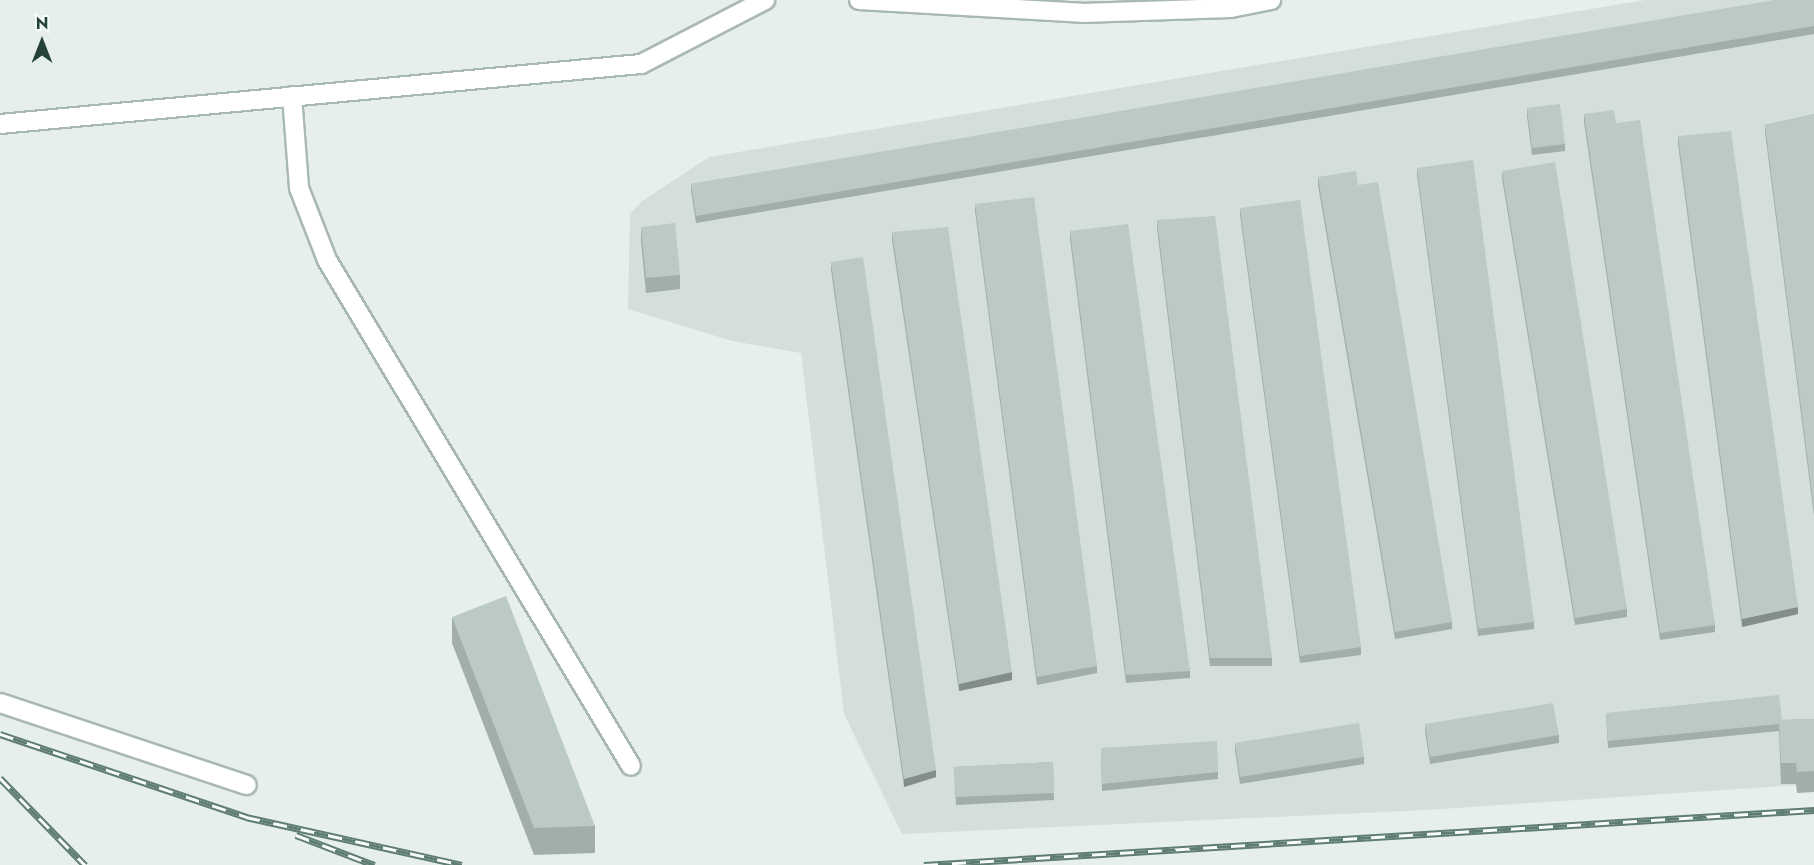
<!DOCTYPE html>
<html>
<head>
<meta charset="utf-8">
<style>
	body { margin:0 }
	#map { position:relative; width:1814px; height:865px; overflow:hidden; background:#e6efeb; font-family:Jost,sans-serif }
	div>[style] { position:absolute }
	.built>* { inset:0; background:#d4dfda }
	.roads { filter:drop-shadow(2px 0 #a8b8b2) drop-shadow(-2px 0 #a8b8b2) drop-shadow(0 2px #a8b8b2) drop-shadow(0 -2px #a8b8b2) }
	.minor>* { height:18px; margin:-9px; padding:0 9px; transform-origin:9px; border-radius:9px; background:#fff }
	.rail>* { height:7px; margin-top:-3.5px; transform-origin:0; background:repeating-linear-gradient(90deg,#f7fbf9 0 14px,#5f7d75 0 28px); box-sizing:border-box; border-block:2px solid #5f7d75 }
	.wall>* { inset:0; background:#a1aea9 }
	.shaded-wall>* { inset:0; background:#838d89 }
	.building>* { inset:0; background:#bbcac4 }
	span { translate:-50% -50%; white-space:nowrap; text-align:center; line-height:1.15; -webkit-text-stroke:4.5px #f7fbf9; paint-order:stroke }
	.north { position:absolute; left:12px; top:12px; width:60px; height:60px; -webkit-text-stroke:4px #f7fbf9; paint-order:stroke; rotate:0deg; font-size:16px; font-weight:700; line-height:24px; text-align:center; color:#24423a }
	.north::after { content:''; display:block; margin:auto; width:21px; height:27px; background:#24423a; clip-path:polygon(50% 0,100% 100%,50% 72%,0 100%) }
</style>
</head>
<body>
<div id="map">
	<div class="built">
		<i style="clip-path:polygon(1645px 0,1814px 0,1814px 784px,1427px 810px,902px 834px,844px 714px,801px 353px,732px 341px,628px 309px,630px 214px,641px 202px,709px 157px)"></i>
	</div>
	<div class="roads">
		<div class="minor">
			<i style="left:859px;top:0;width:223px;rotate:3.3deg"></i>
			<i style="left:1082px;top:13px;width:149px;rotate:-1.9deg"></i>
			<i style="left:1231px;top:8px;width:41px;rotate:-11.3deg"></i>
			<i style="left:292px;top:96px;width:92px;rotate:85.6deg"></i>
			<i style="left:299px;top:188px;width:77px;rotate:68.7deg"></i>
			<i style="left:327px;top:260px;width:590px;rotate:59deg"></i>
			<i style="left:0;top:124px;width:644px;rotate:-5.35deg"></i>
			<i style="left:641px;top:64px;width:140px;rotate:-27.3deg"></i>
			<i style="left:0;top:703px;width:260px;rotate:18.4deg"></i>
		</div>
	</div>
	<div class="rail">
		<i style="left:0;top:734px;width:260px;rotate:18.6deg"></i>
		<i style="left:246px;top:817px;width:221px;rotate:12.5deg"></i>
		<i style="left:0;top:778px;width:122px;rotate:45.7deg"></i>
		<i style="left:296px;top:835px;width:84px;rotate:21deg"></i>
		<i style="left:924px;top:865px;width:892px;rotate:-3.54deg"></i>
	</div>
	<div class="wall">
		<i style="clip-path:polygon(1814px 0,1814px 34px,696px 223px,691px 191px,691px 184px)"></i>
		<i style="clip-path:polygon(1527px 108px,1565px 144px,1565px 151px,1532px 155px,1527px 116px)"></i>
		<i style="clip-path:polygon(1584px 114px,1616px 123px,1715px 625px,1715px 632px,1660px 640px,1584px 122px)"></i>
		<i style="clip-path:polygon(1814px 114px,1814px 516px,1765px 132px,1765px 125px)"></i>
		<i style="clip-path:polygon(1678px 136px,1798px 614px,1742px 627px,1678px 144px)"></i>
		<i style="clip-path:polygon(1417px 168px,1534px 622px,1534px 629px,1478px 636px,1417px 175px)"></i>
		<i style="clip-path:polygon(1502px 171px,1627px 609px,1627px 617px,1575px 625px,1502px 178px)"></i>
		<i style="clip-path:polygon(1318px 177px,1358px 185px,1452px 622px,1452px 629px,1395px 639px,1318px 185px)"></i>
		<i style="clip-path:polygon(975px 204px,1097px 666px,1097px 673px,1037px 685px,975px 211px)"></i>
		<i style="clip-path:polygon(1240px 208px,1361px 647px,1361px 655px,1300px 663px,1240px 215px)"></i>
		<i style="clip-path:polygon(1157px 220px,1272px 658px,1272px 666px,1210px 666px,1157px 228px)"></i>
		<i style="clip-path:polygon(641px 227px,680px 275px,680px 289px,646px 293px,641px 241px)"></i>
		<i style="clip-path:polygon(1070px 231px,1190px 671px,1190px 678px,1126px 683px,1070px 239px)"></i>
		<i style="clip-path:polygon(892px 232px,1012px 680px,959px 691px,892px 240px)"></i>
		<i style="clip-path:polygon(831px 262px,936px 777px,904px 787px,831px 270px)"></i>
		<i style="clip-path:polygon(452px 617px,595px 826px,595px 853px,534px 855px,452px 643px)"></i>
		<i style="clip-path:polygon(1606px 713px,1782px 720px,1814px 719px,1814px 792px,1797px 793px,1796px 784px,1781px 784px,1779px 731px,1608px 748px)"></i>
		<i style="clip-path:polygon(1425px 724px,1559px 735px,1559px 743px,1430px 764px,1425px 731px)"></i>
		<i style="clip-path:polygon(1235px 743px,1364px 757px,1364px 764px,1240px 784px,1235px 750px)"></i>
		<i style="clip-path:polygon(1101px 756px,1218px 772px,1218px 779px,1102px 791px)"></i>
		<i style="clip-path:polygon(1053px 762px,1054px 800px,956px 805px,954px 767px)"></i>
	</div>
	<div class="shaded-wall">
		<i style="clip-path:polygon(1798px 607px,1798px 614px,1742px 627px,1742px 619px)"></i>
		<i style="clip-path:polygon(1012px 672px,1012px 680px,959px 691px,959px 684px)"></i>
		<i style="clip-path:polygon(936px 770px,936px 777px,904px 787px,904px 779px)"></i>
	</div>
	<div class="building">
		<i style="clip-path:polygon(1774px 0,1814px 0,1814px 26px,696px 216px,691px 184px)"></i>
		<i style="clip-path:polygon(1560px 104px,1565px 144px,1532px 148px,1527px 108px)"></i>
		<i style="clip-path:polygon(1614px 110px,1616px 123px,1640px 120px,1715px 625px,1660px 633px,1584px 114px)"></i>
		<i style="clip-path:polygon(1814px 114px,1814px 509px,1765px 125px)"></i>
		<i style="clip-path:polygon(1731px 131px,1798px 607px,1742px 619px,1678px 136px)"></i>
		<i style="clip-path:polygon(1473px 160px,1534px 622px,1478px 629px,1417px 168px)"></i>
		<i style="clip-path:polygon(1555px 162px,1627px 609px,1575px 618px,1502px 171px)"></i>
		<i style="clip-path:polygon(1356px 171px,1358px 185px,1378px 182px,1452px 622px,1395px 632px,1318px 177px)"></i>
		<i style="clip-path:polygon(1034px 197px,1097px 666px,1037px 677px,975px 204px)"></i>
		<i style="clip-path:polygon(1300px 200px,1361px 647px,1300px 656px,1240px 208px)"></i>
		<i style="clip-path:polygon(1215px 216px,1272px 658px,1210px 658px,1157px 220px)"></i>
		<i style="clip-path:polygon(675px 223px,680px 275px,646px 278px,641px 227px)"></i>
		<i style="clip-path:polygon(1128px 224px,1190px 671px,1126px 675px,1070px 231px)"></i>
		<i style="clip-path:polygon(948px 227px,1012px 672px,959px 684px,892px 232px)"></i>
		<i style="clip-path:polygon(863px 257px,936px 770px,904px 779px,831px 262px)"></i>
		<i style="clip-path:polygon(506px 596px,595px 826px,534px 828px,452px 617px)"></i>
		<i style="clip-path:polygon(1779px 695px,1782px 720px,1779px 720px,1779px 724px,1608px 741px,1606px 713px)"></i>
		<i style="clip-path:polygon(1553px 703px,1559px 735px,1430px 757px,1425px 724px)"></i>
		<i style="clip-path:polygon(1814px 719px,1814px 771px,1797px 772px,1796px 763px,1781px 763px,1779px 720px)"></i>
		<i style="clip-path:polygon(1359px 723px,1364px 757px,1240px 777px,1235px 743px)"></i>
		<i style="clip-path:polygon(1217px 741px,1218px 772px,1102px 784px,1101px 748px)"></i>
		<i style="clip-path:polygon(1053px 762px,1054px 793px,956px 797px,954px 767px)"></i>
	</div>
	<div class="north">N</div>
</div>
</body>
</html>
